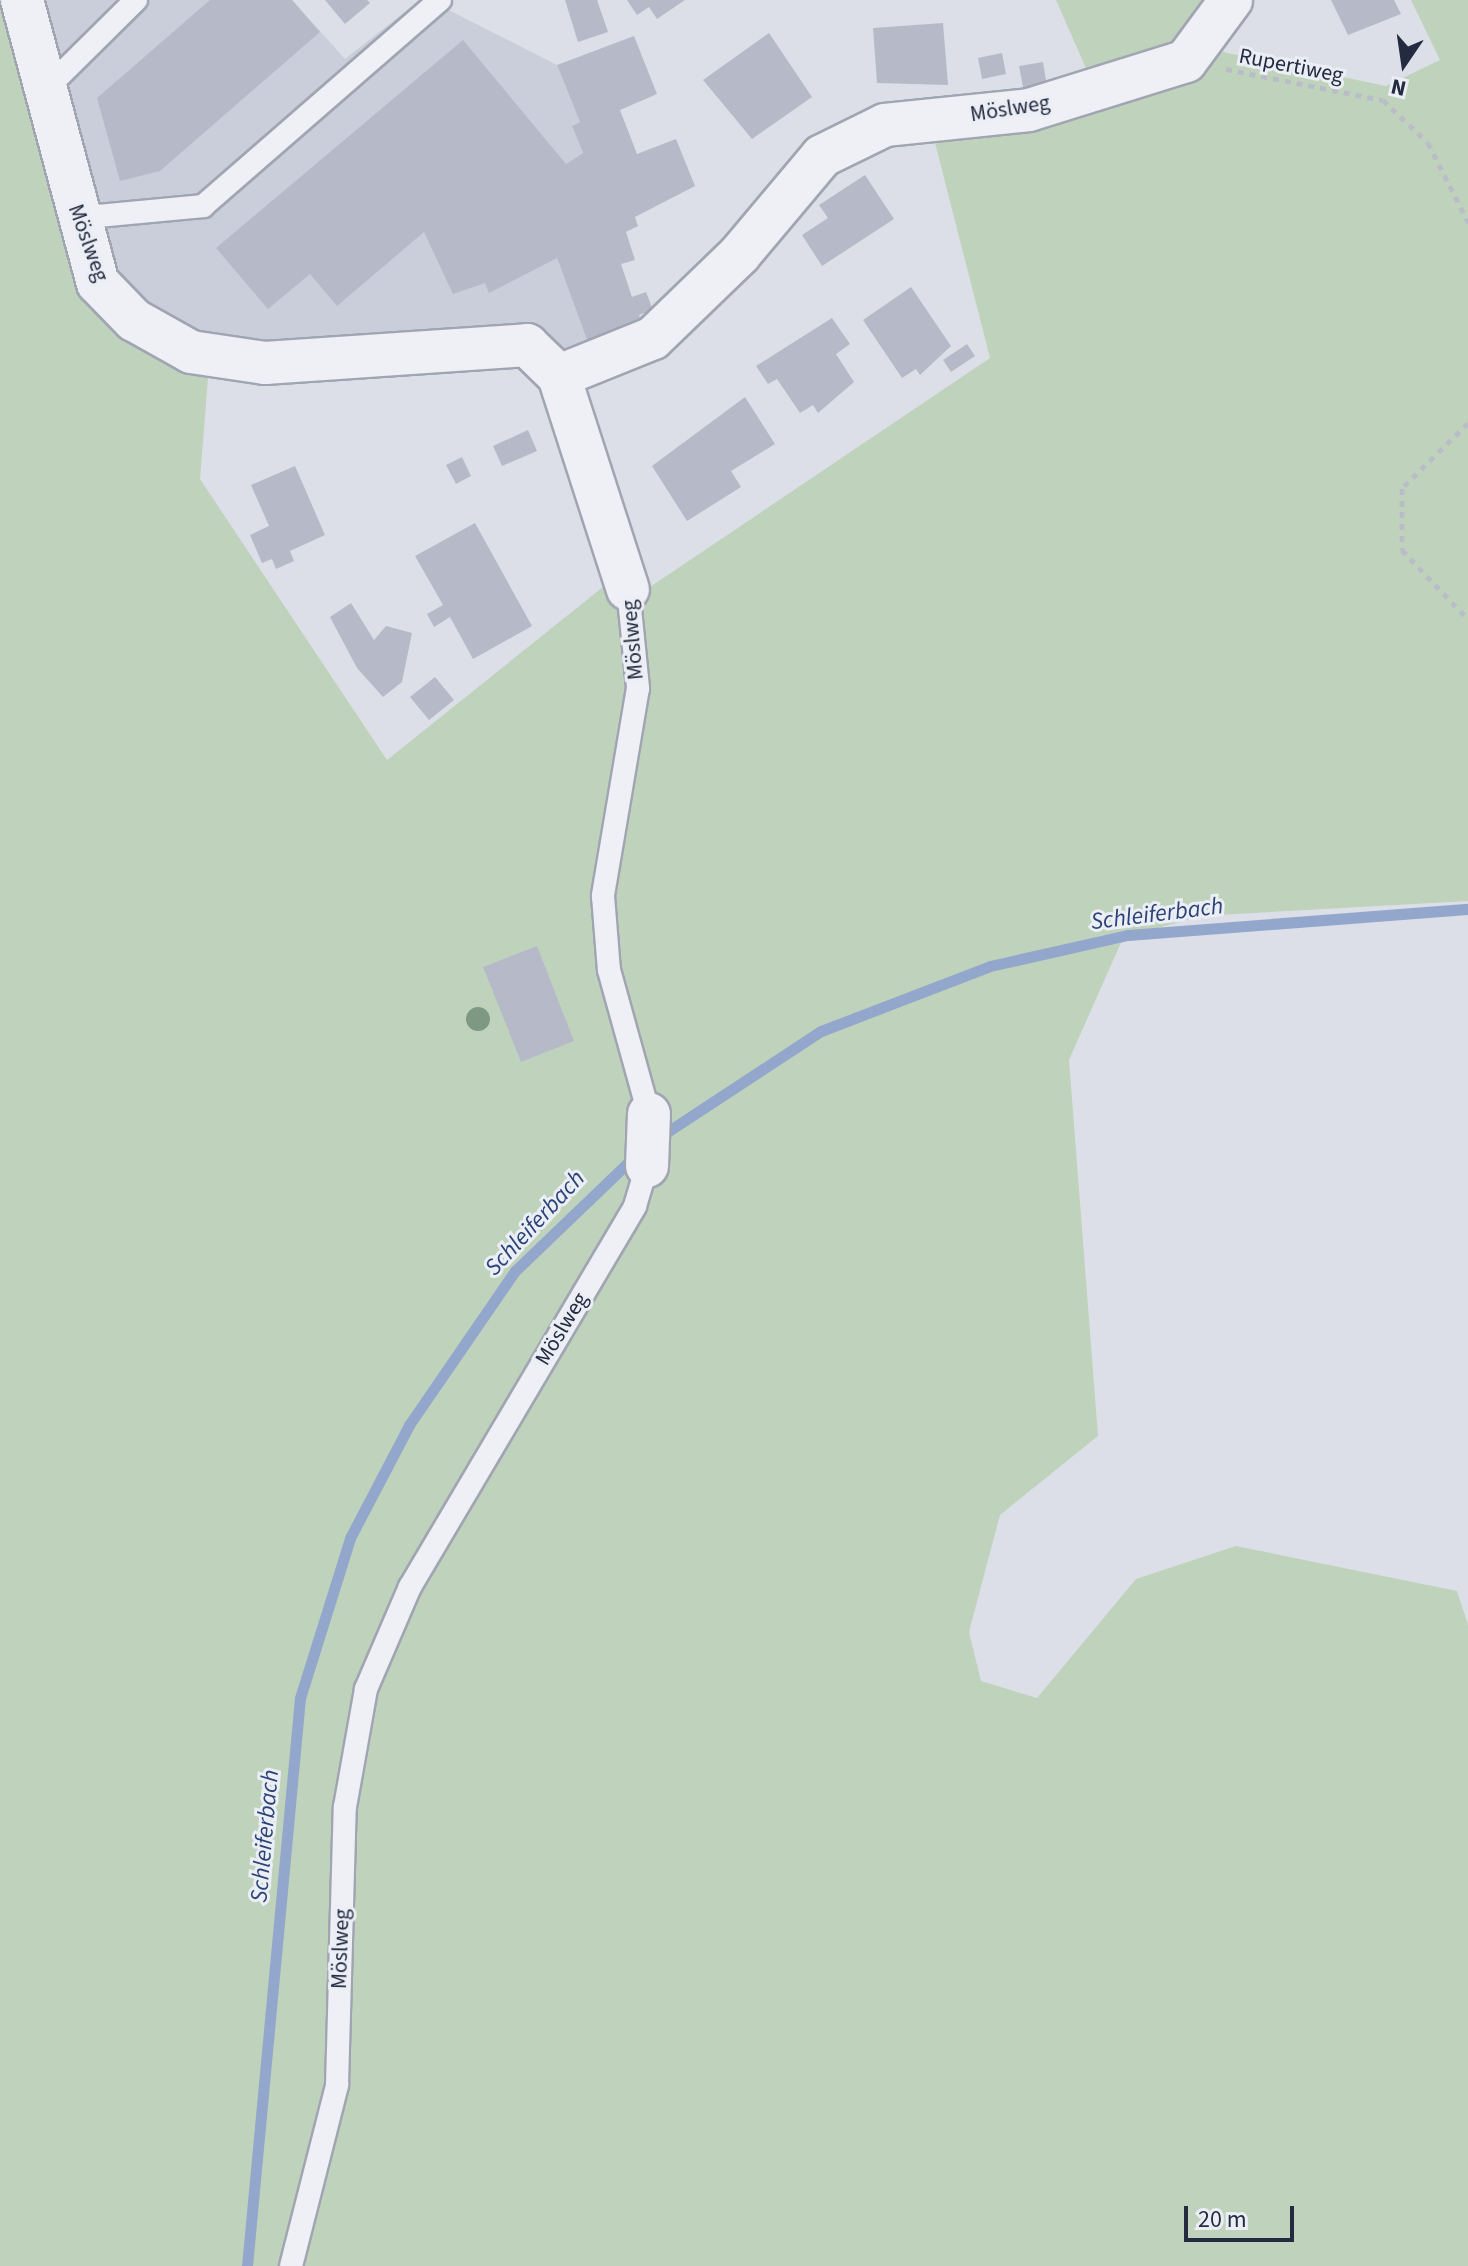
<!DOCTYPE html>
<html>
<head>
<meta charset="utf-8">
<style>
	body { margin:0 }
	#map { position:relative; width:1468px; height:2266px; overflow:hidden; background:#dcdfe8; font-family:"Source Sans 3",sans-serif }
	div>[style] { position:absolute }
	.built>* { inset:0; background:#caceda }
	.green>* { inset:0; background:#bfd3bc }
	.stream>* { height:11px; margin:-5.5px; padding:0 5.5px; transform-origin:5.5px; border-radius:5.5px; background:#93a7cc }
	.building>* { inset:0; background:#b6bac8 }
	.path>* { height:5px; margin-top:-2.5px; transform-origin:0; background:repeating-linear-gradient(90deg,#babdc7 0 6px,transparent 0 12px) }
	.roads { filter:drop-shadow(2px 0 #a1a5b2) drop-shadow(-2px 0 #a1a5b2) drop-shadow(0 2px #a1a5b2) drop-shadow(0 -2px #a1a5b2) }
	.lane>* { height:22px; margin:-11px; padding:0 11px; transform-origin:11px; border-radius:11px; background:#eff0f6 }
	.street>* { height:42px; margin:-21px; padding:0 21px; transform-origin:21px; border-radius:21px; background:#eff0f6 }
	.trees>* { width:24px; height:24px; margin:-12px; border-radius:50%; background:#7f9883 }
	span { translate:-50% -50%; white-space:nowrap; text-align:center; line-height:1.15; -webkit-text-stroke:6px #ebeef5; paint-order:stroke }
	.street-label { font-size:22px; color:#242b40 }
	.water-label { font-size:24px; color:#2b4377; font-style:italic }
	.north { position:absolute; left:1364px; top:24px; width:80px; height:80px; -webkit-text-stroke:6px #ebeef5; paint-order:stroke; rotate:193deg; font-size:22px; font-weight:700; line-height:32px; text-align:center; color:#242b40 }
	.north::after { content:''; display:block; margin:auto; width:28px; height:36px; background:#242b40; clip-path:polygon(50% 0,100% 100%,50% 72%,0 100%) }
	.scale { position:absolute; left:1184px; top:2206px; width:110px; height:36px; box-sizing:border-box; border:4px solid #242b40; border-top:0; padding-left:10px; font-size:24px; line-height:28px; white-space:nowrap; color:#242b40; -webkit-text-stroke:6px #ebeef5; paint-order:stroke }
</style>
</head>
<body>
<div id="map">
	<div class="built">
		<i style="clip-path:polygon(1px 0,292px 0,345px 59px,420px 0,429px 0,557px 65px,580px 122px,572px 126px,583px 153px,566px 164px,557px 258px,590px 348px,208px 378px,135px 344px)"></i>
	</div>
	<div class="green">
		<i style="clip-path:polygon(0 0,135px 344px,208px 378px,200px 479px,387px 760px,608px 583px,638px 595px,990px 358px,933px 135px,1092px 82px,1056px 0,1219px 0,1209px 49px,1386px 86px,1440px 60px,1411px 0,1468px 0,1468px 901px,1200px 916px,1123px 938px,1069px 1060px,1098px 1436px,1000px 1515px,969px 1632px,981px 1681px,1037px 1698px,1136px 1579px,1236px 1546px,1457px 1591px,1468px 1625px,1468px 2266px,0 2266px)"></i>
	</div>
	<div class="stream">
		<i style="left:658px;top:1138px;width:195px;rotate:-33.3deg"></i>
		<i style="left:821px;top:1031px;width:181px;rotate:-21deg"></i>
		<i style="left:990px;top:966px;width:141px;rotate:-12.7deg"></i>
		<i style="left:1128px;top:935px;width:341px;rotate:-4.4deg"></i>
		<i style="left:247px;top:2266px;width:570px;rotate:-84.67deg"></i>
		<i style="left:300px;top:1698px;width:168px;rotate:-72.6deg"></i>
		<i style="left:350px;top:1538px;width:127px;rotate:-62.4deg"></i>
		<i style="left:409px;top:1425px;width:187px;rotate:-55.5deg"></i>
		<i style="left:515px;top:1271px;width:170px;rotate:-43.8deg"></i>
	</div>
	<div class="building">
		<i style="clip-path:polygon(210px 0,292px 0,320px 32px,160px 171px,120px 181px,97px 98px)"></i>
		<i style="clip-path:polygon(325px 0,367px 0,370px 3px,345px 24px)"></i>
		<i style="clip-path:polygon(565px 0,597px 0,608px 32px,578px 42px)"></i>
		<i style="clip-path:polygon(627px 0,685px 0,657px 19px,649px 7px,637px 15px)"></i>
		<i style="clip-path:polygon(1331px 0,1394px 0,1401px 14px,1348px 35px)"></i>
		<i style="clip-path:polygon(943px 23px,948px 85px,877px 83px,873px 28px)"></i>
		<i style="clip-path:polygon(769px 33px,812px 97px,752px 139px,703px 80px)"></i>
		<i style="clip-path:polygon(634px 36px,657px 94px,620px 110px,637px 154px,676px 139px,695px 186px,635px 217px,638px 226px,626px 232px,635px 260px,621px 264px,632px 297px,646px 292px,653px 310px,639px 315px,644px 329px,590px 348px,557px 258px,489px 293px,485px 283px,453px 294px,424px 232px,337px 306px,310px 274px,268px 309px,216px 248px,463px 40px,566px 164px,583px 153px,572px 126px,580px 122px,557px 65px)"></i>
		<i style="clip-path:polygon(1002px 53px,1006px 74px,982px 79px,978px 58px)"></i>
		<i style="clip-path:polygon(1043px 62px,1047px 87px,1024px 92px,1019px 66px)"></i>
		<i style="clip-path:polygon(865px 175px,894px 219px,822px 266px,802px 235px,828px 218px,819px 205px)"></i>
		<i style="clip-path:polygon(911px 287px,951px 346px,920px 375px,916px 369px,902px 378px,863px 320px)"></i>
		<i style="clip-path:polygon(832px 318px,850px 344px,836px 354px,854px 382px,818px 413px,813px 405px,800px 413px,777px 379px,768px 384px,756px 366px)"></i>
		<i style="clip-path:polygon(967px 344px,975px 356px,951px 372px,943px 360px)"></i>
		<i style="clip-path:polygon(745px 397px,775px 444px,731px 471px,741px 487px,687px 521px,652px 466px)"></i>
		<i style="clip-path:polygon(528px 430px,537px 451px,502px 466px,493px 446px)"></i>
		<i style="clip-path:polygon(462px 457px,471px 476px,456px 484px,446px 465px)"></i>
		<i style="clip-path:polygon(295px 466px,325px 535px,290px 551px,294px 561px,276px 569px,272px 559px,262px 563px,250px 535px,269px 526px,251px 485px)"></i>
		<i style="clip-path:polygon(475px 523px,532px 626px,473px 659px,450px 617px,434px 627px,427px 614px,443px 605px,415px 556px)"></i>
		<i style="clip-path:polygon(351px 603px,374px 640px,386px 626px,412px 633px,402px 682px,383px 697px,357px 668px,330px 617px)"></i>
		<i style="clip-path:polygon(435px 677px,454px 700px,429px 720px,410px 697px)"></i>
		<i style="clip-path:polygon(537px 946px,574px 1041px,521px 1062px,483px 967px)"></i>
	</div>
	<div class="path">
		<i style="left:1226px;top:69px;width:160px;rotate:11.2deg"></i>
		<i style="left:1383px;top:100px;width:62px;rotate:43.7deg"></i>
		<i style="left:1428px;top:143px;width:89px;rotate:63.1deg"></i>
		<i style="left:1468px;top:423px;width:93px;rotate:135.4deg"></i>
		<i style="left:1402px;top:488px;width:62px;rotate:90deg"></i>
		<i style="left:1402px;top:550px;width:95px;rotate:46.3deg"></i>
	</div>
	<div class="roads">
		<div class="lane">
			<i style="left:45px;top:90px;width:128px;rotate:-44.7deg"></i>
			<i style="left:77px;top:218px;width:127px;rotate:-5.4deg"></i>
			<i style="left:203px;top:206px;width:314px;rotate:-41deg"></i>
			<i style="left:628px;top:589px;width:100px;rotate:84.2deg"></i>
			<i style="left:638px;top:688px;width:211px;rotate:99.6deg"></i>
			<i style="left:603px;top:896px;width:74px;rotate:85.4deg"></i>
			<i style="left:609px;top:970px;width:149px;rotate:74.5deg"></i>
			<i style="left:291px;top:2266px;width:187px;rotate:-75.7deg"></i>
			<i style="left:337px;top:2085px;width:278px;rotate:-88.4deg"></i>
			<i style="left:345px;top:1807px;width:120px;rotate:-79.9deg"></i>
			<i style="left:366px;top:1689px;width:111px;rotate:-66.7deg"></i>
			<i style="left:410px;top:1587px;width:442px;rotate:-59.4deg"></i>
			<i style="left:635px;top:1206px;width:42px;rotate:-73.3deg"></i>
		</div>
		<div class="street">
			<i style="left:22px;top:0;width:293px;rotate:75deg"></i>
			<i style="left:98px;top:283px;width:52px;rotate:45.8deg"></i>
			<i style="left:134px;top:320px;width:65px;rotate:29.3deg"></i>
			<i style="left:191px;top:352px;width:75px;rotate:8.5deg"></i>
			<i style="left:265px;top:363px;width:263px;rotate:-3.9deg"></i>
			<i style="left:527px;top:345px;width:45px;rotate:44.1deg"></i>
			<i style="left:559px;top:376px;width:101px;rotate:-22deg"></i>
			<i style="left:653px;top:338px;width:120px;rotate:-44deg"></i>
			<i style="left:739px;top:255px;width:129px;rotate:-50deg"></i>
			<i style="left:822px;top:156px;width:70px;rotate:-26.2deg"></i>
			<i style="left:885px;top:125px;width:145px;rotate:-5.9deg"></i>
			<i style="left:1029px;top:110px;width:164px;rotate:-17.3deg"></i>
			<i style="left:1186px;top:61px;width:76px;rotate:-53.6deg"></i>
			<i style="left:559px;top:376px;width:224px;rotate:72.1deg"></i>
			<i style="left:647px;top:1166px;width:52px;rotate:-87.8deg"></i>
		</div>
	</div>
	<div class="trees">
		<i style="left:478px;top:1019px"></i>
	</div>
	<div class="street-label">
		<span style="left:1291px;top:66px;rotate:11deg">Rupertiweg</span>
		<span style="left:1010px;top:109px;rotate:-9deg">Möslweg</span>
		<span style="left:88px;top:243px;rotate:70deg">Möslweg</span>
		<span style="left:633px;top:640px;rotate:-95deg">Möslweg</span>
		<span style="left:562px;top:1329px;rotate:-59deg">Möslweg</span>
		<span style="left:341px;top:1949px;rotate:-88deg">Möslweg</span>
	</div>
	<div class="water-label">
		<span style="left:1157px;top:914px;rotate:-7deg">Schleiferbach</span>
		<span style="left:535px;top:1223px;rotate:-47deg">Schleiferbach</span>
		<span style="left:265px;top:1836px;rotate:-85deg">Schleiferbach</span>
	</div>
	<div class="north">N</div>
	<div class="scale">20 m</div>
</div>
</body>
</html>
